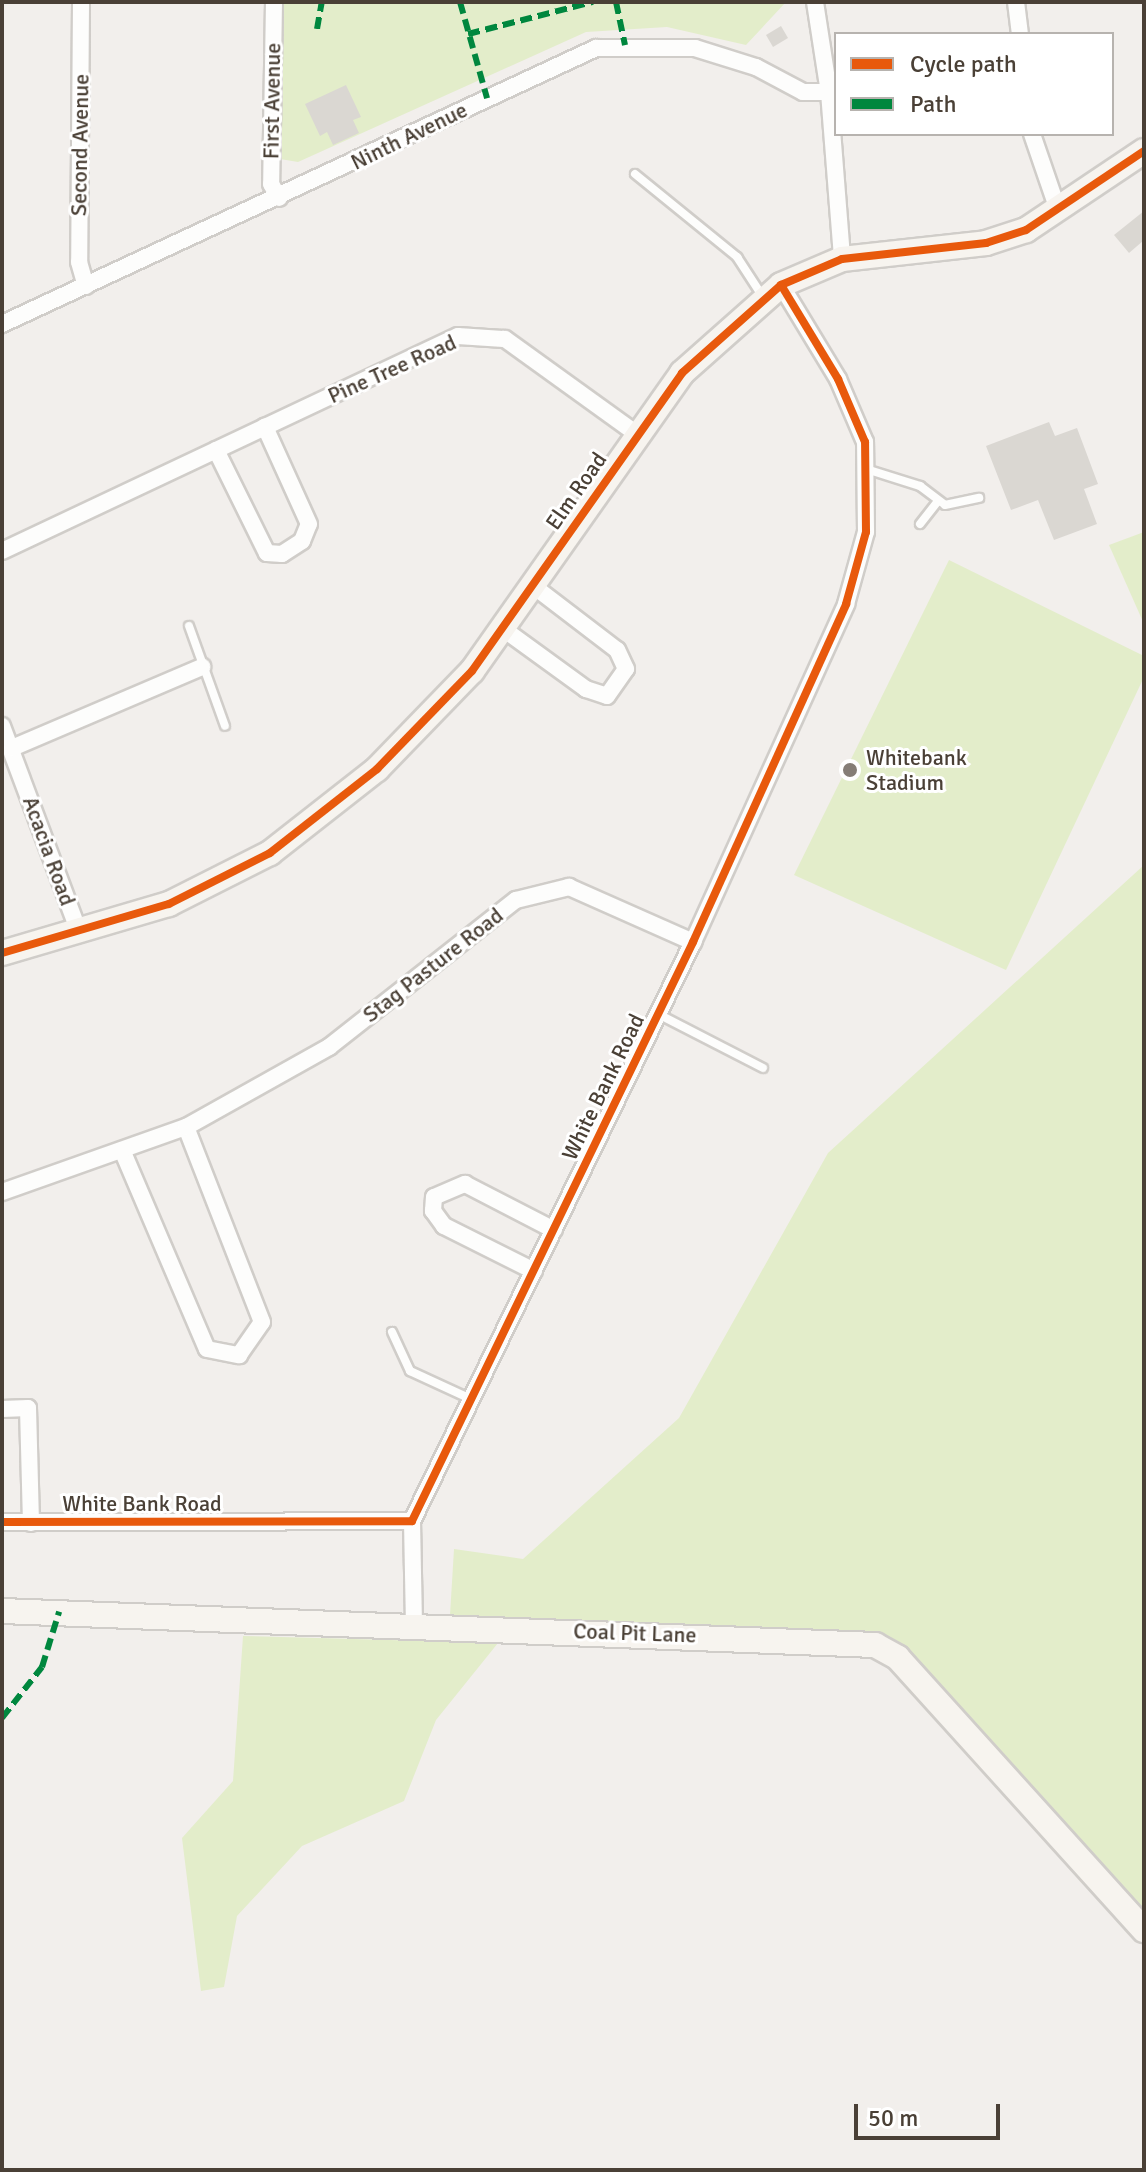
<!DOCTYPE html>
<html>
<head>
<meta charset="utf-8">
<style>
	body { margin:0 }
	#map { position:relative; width:1146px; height:2172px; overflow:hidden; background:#f2efec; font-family:Signika,sans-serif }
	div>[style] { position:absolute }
	.green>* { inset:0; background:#e3edca }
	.building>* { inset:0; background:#dad7d2 }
	.roads { filter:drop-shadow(2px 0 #d0cdc9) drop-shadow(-2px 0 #d0cdc9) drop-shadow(0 2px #d0cdc9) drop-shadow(0 -2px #d0cdc9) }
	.lane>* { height:8px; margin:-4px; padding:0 4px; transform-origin:4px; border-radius:4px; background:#fdfdfc }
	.street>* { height:16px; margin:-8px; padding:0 8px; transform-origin:8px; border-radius:8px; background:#fdfdfc }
	.secondary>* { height:24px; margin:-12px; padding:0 12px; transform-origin:12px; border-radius:12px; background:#f7f4ef }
	.quiet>* { height:6px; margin-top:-3px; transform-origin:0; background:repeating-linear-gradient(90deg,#00873e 0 12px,transparent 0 18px) }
	.cycleway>* { height:8px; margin:-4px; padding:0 4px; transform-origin:4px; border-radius:4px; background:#e8590c }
	.dots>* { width:22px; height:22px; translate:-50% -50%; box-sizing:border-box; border:4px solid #fff; border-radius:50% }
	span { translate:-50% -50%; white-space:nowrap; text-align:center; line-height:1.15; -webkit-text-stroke:6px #fff; paint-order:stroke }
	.street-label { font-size:22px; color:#4a4036 }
	.poi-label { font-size:22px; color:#4a4036 }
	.left { translate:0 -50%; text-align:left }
	.frame { position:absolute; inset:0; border:4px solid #4a4036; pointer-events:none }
	.legend { position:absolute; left:834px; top:32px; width:280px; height:104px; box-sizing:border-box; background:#fff; border:2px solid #b7b3af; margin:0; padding:10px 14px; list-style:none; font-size:24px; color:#4a4036 }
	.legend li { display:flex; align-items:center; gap:16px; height:40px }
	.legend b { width:40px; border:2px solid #b7b3af }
	.scale { position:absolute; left:854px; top:2104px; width:146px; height:36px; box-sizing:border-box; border:4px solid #4a4036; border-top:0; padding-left:10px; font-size:24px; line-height:28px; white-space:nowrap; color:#4a4036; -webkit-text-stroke:6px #fff; paint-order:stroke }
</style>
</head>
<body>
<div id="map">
	<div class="green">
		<i style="clip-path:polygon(284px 2px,786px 2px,746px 45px,667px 27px,586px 32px,298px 162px,280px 159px)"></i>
		<i style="clip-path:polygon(1144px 532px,1144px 624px,1109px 545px)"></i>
		<i style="clip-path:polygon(949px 560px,1144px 656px,1144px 677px,1006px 970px,794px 875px)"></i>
		<i style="clip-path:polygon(1144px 865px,1144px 1909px,898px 1643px,883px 1635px,450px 1615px,454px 1549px,523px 1559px,679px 1418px,828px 1153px)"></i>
		<i style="clip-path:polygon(243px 1636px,498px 1643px,436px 1720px,404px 1801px,302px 1846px,237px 1916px,224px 1987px,201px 1991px,182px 1838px,233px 1781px)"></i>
	</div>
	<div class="building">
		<i style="clip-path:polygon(781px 26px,788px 38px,773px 47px,766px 35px)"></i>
		<i style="clip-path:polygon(346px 85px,361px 117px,353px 120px,359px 133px,333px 145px,327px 132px,320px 136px,305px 104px)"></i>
		<i style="clip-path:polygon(1144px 211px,1143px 241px,1129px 253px,1114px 235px)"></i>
		<i style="clip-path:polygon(1049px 422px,1055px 436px,1077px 428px,1098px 484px,1084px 489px,1097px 524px,1054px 540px,1038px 500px,1011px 510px,986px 446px)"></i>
	</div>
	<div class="roads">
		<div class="lane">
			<i style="left:635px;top:174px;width:132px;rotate:39.1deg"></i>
			<i style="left:737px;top:257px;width:48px;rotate:57deg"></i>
			<i style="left:866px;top:469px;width:57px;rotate:17.5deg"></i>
			<i style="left:920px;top:486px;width:31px;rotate:37deg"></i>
			<i style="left:945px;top:505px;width:35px;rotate:-12deg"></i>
			<i style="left:920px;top:524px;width:28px;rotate:-52deg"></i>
			<i style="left:189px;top:626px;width:106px;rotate:70.2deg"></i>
			<i style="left:658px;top:1014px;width:118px;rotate:27.2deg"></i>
			<i style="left:392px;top:1332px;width:43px;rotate:65.2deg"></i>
			<i style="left:410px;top:1371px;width:67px;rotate:24.7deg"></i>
		</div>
		<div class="street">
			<i style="left:81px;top:2px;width:260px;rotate:90.4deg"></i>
			<i style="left:79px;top:262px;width:25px;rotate:74deg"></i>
			<i style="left:274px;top:2px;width:182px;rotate:90.9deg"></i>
			<i style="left:271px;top:184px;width:16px;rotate:60deg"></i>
			<i style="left:815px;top:2px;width:91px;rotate:81.2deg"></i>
			<i style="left:829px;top:92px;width:168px;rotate:85.5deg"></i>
			<i style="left:1016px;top:2px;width:32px;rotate:83deg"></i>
			<i style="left:1032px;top:134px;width:80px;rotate:71.1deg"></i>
			<i style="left:2px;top:324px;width:655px;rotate:-24.92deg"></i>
			<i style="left:596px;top:48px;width:99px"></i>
			<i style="left:695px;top:48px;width:64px;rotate:17.3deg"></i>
			<i style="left:756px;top:67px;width:53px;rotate:28deg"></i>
			<i style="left:803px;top:92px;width:26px"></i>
			<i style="left:216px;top:450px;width:115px;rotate:63.7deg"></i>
			<i style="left:267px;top:553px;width:15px;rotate:4deg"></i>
			<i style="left:282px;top:554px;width:24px;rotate:-33deg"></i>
			<i style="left:302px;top:541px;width:18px;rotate:-68deg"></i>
			<i style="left:309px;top:524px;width:107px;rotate:-114.4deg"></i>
			<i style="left:2px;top:551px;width:504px;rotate:-25.24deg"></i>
			<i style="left:458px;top:336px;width:47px;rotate:3.7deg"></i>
			<i style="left:505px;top:339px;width:164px;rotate:35.8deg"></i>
			<i style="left:502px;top:628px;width:104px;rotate:36deg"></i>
			<i style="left:586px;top:689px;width:22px;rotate:18deg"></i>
			<i style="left:607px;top:696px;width:33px;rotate:-55deg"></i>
			<i style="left:626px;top:669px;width:21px;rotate:-115deg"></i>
			<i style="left:617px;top:650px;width:107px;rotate:-142.6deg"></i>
			<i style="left:2px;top:726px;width:220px;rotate:69.5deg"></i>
			<i style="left:12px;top:748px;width:207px;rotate:-23.1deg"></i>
			<i style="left:122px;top:1150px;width:216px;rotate:66.9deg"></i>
			<i style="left:207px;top:1349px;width:33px;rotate:11deg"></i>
			<i style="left:239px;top:1355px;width:40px;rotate:-55.1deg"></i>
			<i style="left:262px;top:1322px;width:209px;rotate:-111.3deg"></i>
			<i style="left:2px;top:1192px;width:195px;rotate:-19.5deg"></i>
			<i style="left:186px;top:1127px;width:164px;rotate:-29.2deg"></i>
			<i style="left:329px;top:1047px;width:238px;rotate:-38.2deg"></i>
			<i style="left:516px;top:900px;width:55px;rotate:-13.8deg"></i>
			<i style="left:569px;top:887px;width:136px;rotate:23.9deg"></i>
			<i style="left:534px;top:1271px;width:101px;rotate:-153.4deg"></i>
			<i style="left:444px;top:1226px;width:19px;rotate:-126deg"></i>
			<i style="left:433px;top:1211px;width:14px;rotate:-86deg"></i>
			<i style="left:434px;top:1197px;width:34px;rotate:-23deg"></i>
			<i style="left:465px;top:1184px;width:100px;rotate:27.3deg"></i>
			<i style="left:2px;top:1409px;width:26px;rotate:-2deg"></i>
			<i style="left:28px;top:1408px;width:115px;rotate:88.5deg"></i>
			<i style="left:412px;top:1521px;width:104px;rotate:88.9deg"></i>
			<i style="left:2px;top:1522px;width:410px;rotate:-0.1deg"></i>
			<i style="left:412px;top:1521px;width:644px;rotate:-64.11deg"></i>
			<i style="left:693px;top:942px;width:371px;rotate:-65.6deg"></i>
			<i style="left:846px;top:604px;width:75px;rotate:-74.5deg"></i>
			<i style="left:866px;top:532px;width:90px;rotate:-90.6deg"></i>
			<i style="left:865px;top:442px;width:69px;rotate:-113.2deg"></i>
			<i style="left:838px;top:379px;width:110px;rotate:-121.2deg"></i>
		</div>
		<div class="secondary">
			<i style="left:2px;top:953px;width:174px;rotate:-16.4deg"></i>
			<i style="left:169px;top:904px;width:113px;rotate:-26.8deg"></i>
			<i style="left:270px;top:853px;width:136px;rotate:-38.1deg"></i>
			<i style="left:377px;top:769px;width:136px;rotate:-45.9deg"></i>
			<i style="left:472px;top:671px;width:365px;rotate:-54.8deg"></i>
			<i style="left:682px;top:373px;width:132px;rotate:-41.6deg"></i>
			<i style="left:781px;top:285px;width:66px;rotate:-23.1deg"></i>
			<i style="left:842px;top:259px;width:145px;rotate:-6.3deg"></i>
			<i style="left:986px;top:243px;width:42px;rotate:-18deg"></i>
			<i style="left:1026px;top:230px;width:142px;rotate:-33.8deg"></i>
			<i style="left:2px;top:1611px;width:874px;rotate:2.23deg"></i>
			<i style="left:875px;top:1645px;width:26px;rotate:29deg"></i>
			<i style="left:898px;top:1658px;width:367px;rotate:47.9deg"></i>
		</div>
	</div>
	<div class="quiet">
		<i style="left:460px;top:2px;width:100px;rotate:74.3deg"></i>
		<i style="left:616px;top:2px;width:44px;rotate:78.2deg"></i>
		<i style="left:317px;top:29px;width:27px;rotate:-80deg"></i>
		<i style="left:468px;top:34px;width:129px;rotate:-14.4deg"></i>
		<i style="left:2px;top:1718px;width:65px;rotate:-51.9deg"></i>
		<i style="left:42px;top:1667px;width:58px;rotate:-72.8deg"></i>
	</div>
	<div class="cycleway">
		<i style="left:2px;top:953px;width:174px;rotate:-16.4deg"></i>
		<i style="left:169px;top:904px;width:113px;rotate:-26.8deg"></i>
		<i style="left:270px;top:853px;width:136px;rotate:-38.1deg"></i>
		<i style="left:377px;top:769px;width:136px;rotate:-45.9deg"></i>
		<i style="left:472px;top:671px;width:365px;rotate:-54.8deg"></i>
		<i style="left:682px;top:373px;width:132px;rotate:-41.6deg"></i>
		<i style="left:781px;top:285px;width:66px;rotate:-23.1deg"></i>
		<i style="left:842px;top:259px;width:145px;rotate:-6.3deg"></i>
		<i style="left:986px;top:243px;width:42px;rotate:-18deg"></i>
		<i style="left:1026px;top:230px;width:142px;rotate:-33.8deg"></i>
		<i style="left:2px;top:1522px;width:410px;rotate:-0.1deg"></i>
		<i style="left:412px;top:1521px;width:644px;rotate:-64.11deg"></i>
		<i style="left:693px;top:942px;width:371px;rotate:-65.6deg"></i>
		<i style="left:846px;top:604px;width:75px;rotate:-74.5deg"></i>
		<i style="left:866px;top:532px;width:90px;rotate:-90.6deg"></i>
		<i style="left:865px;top:442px;width:69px;rotate:-113.2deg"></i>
		<i style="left:838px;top:379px;width:110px;rotate:-121.2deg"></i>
	</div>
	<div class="dots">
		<i style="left:850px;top:770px;background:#857d76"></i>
	</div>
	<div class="street-label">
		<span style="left:272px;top:101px;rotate:-89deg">First Avenue</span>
		<span style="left:409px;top:136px;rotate:-26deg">Ninth Avenue</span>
		<span style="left:80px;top:145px;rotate:-89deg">Second Avenue</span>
		<span style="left:392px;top:369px;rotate:-24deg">Pine Tree Road</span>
		<span style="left:576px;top:491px;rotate:-55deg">Elm Road</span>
		<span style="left:49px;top:851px;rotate:70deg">Acacia Road</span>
		<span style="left:433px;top:965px;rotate:-38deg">Stag Pasture Road</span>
		<span style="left:603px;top:1087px;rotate:-64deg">White Bank Road</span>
		<span style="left:142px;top:1504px">White Bank Road</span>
		<span style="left:635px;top:1633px;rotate:2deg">Coal Pit Lane</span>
	</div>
	<div class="poi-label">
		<span class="left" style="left:866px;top:770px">Whitebank<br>Stadium</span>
	</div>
	<div class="frame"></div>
	<ul class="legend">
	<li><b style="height:10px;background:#e8590c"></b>Cycle path</li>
	<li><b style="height:10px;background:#00873e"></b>Path</li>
	</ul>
	<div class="scale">50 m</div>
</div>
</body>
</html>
